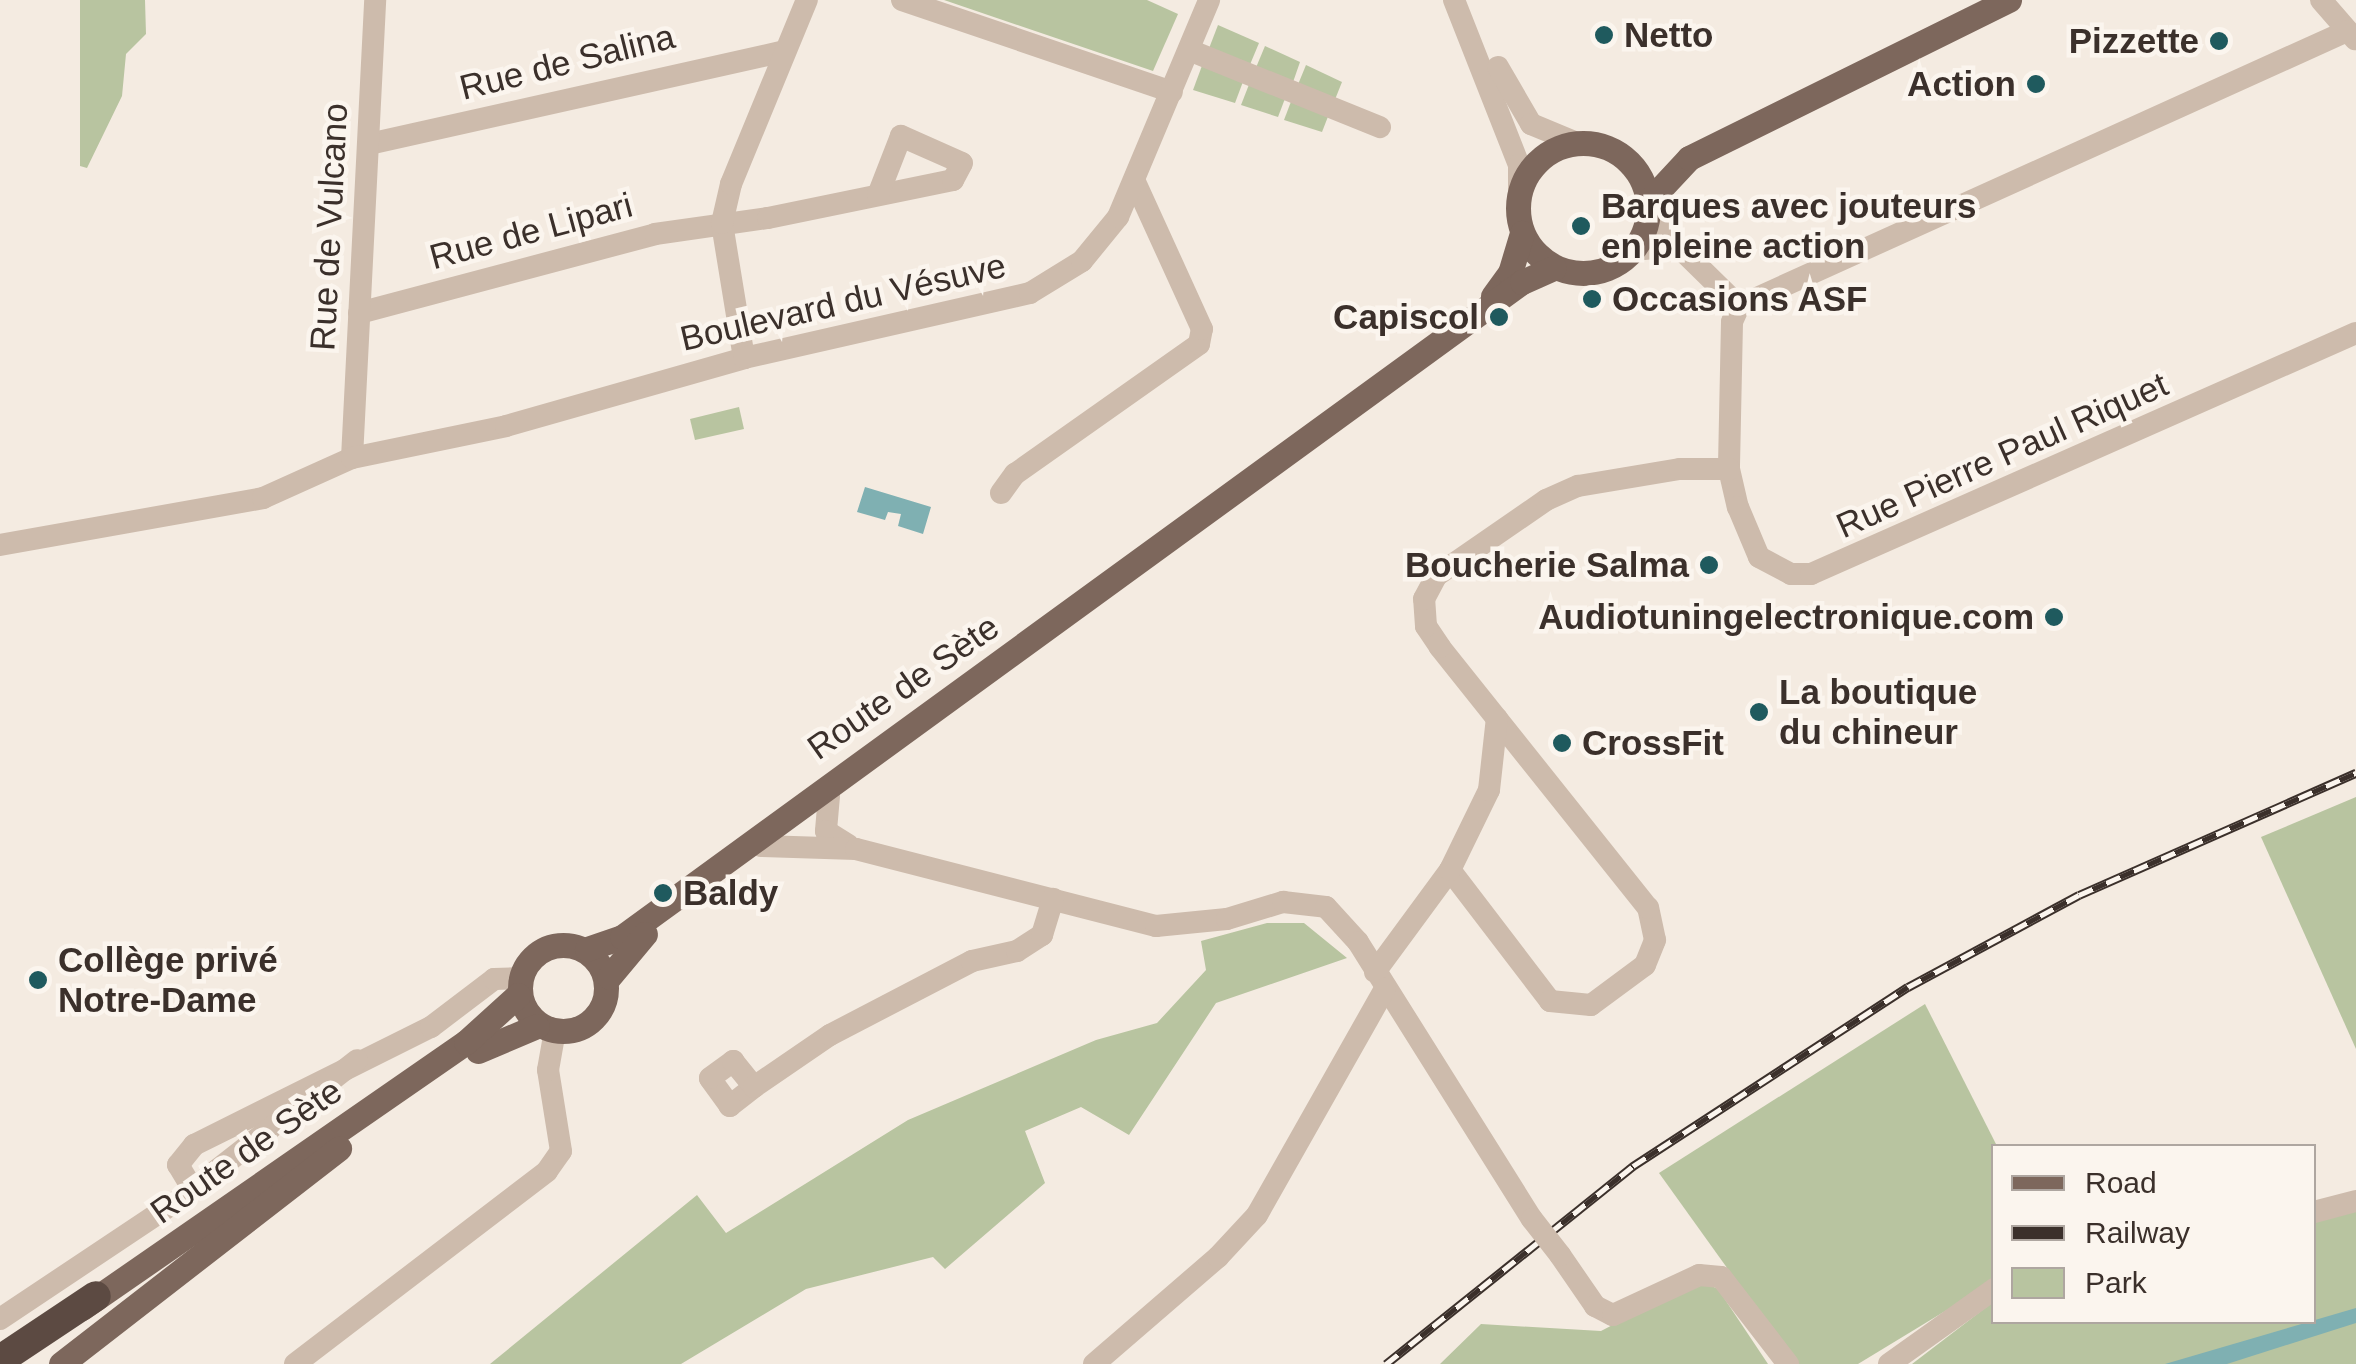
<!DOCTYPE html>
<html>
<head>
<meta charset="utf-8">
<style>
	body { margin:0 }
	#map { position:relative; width:2356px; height:1364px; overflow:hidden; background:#f4ebe1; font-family:Helvetica,sans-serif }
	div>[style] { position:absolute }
	.green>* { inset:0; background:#b8c4a0 }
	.water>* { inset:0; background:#7fb0b2 }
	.minor>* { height:22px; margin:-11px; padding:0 11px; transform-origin:11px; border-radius:11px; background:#cdbbac }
	.major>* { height:25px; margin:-12.5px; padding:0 12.5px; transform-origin:12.5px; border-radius:12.5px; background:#7d675c }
	.major>.ring { margin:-12.5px; padding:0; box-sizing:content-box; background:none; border:25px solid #7d675c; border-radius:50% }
	.highway>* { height:30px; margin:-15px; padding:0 15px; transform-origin:15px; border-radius:15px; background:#5c4a42 }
	.rail>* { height:9px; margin-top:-4.5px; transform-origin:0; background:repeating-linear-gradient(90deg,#fbf5ee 0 15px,#3b302b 0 30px); box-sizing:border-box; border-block:2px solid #3b302b }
	.minor-bridge>* { height:22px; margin:-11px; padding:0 11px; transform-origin:11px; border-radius:11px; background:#cdbbac }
	.dots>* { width:28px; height:28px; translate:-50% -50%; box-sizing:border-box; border:5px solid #fbf5ee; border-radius:50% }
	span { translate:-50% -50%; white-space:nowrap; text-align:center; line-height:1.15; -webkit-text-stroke:9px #fbf5ee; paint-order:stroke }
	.poi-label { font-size:35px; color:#3b302b; font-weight:700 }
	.left { translate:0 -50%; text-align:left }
	.right { translate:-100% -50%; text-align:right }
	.street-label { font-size:35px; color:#3b302b }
	.legend { position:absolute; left:1991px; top:1144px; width:325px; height:180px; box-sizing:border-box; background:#fbf5ee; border:2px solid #aea6a0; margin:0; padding:12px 18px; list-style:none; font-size:30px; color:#3b302b }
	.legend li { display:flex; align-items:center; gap:20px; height:50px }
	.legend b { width:50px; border:2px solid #aea6a0 }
</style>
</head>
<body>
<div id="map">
	<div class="green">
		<i style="clip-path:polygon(80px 0,145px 0,146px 34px,126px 54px,122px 96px,87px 168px,80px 166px)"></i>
		<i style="clip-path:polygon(944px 0,1147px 0,1178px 14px,1153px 71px)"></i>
		<i style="clip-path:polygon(1218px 25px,1259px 43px,1249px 67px,1208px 51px)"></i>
		<i style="clip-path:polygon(1265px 46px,1300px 62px,1292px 85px,1255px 70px)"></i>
		<i style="clip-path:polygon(1203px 63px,1244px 79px,1235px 103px,1193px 90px)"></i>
		<i style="clip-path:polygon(1306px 65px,1342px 82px,1334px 102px,1297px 87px)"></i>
		<i style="clip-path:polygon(1250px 82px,1286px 96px,1278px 117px,1241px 105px)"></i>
		<i style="clip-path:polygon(1292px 99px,1329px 114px,1322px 132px,1284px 120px)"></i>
		<i style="clip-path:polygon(739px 407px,744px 429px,695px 440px,690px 419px)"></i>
		<i style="clip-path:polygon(2356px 797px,2356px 1049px,2261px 837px)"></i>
		<i style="clip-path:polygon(1267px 923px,1304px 923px,1347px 958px,1216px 1003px,1129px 1135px,1081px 1107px,1025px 1131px,1045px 1183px,945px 1269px,933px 1257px,806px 1289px,681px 1364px,490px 1364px,697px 1195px,726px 1233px,908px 1120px,1096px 1040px,1157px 1023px,1206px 970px,1201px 941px)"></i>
		<i style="clip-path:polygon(1925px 1004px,1997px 1146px,1993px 1282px,1858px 1364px,1796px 1364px,1659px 1173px)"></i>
		<i style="clip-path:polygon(2356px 1210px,2356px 1364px,1912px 1364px,1993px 1302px,1994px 1322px,2314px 1322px,2314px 1221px)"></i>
		<i style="clip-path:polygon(1699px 1280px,1718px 1289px,1768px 1364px,1440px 1364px,1481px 1324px,1601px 1331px)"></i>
	</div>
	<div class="water">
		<i style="clip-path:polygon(865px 487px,931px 507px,923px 534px,898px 526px,901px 514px,888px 512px,885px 520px,857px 512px)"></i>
		<i style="clip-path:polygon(2356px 1308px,2356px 1323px,2227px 1364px,2165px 1364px)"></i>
	</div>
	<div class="minor">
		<i style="left:902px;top:0;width:285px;rotate:18.8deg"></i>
		<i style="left:1454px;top:0;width:177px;rotate:68.5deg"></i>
		<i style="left:1519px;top:165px;width:26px;rotate:90deg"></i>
		<i style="left:2321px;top:0;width:52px;rotate:48.9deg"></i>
		<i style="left:2347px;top:31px;width:667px;rotate:155.66deg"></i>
		<i style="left:1739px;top:306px;width:17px;rotate:114deg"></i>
		<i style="left:1732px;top:322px;width:147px;rotate:91.2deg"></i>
		<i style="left:1729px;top:469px;width:39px;rotate:77deg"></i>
		<i style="left:1738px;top:507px;width:54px;rotate:67.2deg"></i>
		<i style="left:1759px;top:557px;width:36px;rotate:28deg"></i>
		<i style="left:1791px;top:574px;width:20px"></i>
		<i style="left:1811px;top:574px;width:596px;rotate:-23.86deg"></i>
		<i style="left:1189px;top:50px;width:206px;rotate:22deg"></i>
		<i style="left:1498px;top:67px;width:66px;rotate:59.9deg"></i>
		<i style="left:1531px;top:124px;width:50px;rotate:22.4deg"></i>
		<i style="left:369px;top:144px;width:425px;rotate:-12.6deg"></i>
		<i style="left:1648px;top:217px;width:127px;rotate:44.4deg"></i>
		<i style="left:1633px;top:250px;width:44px;rotate:-5.2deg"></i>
		<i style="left:359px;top:313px;width:306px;rotate:-14.9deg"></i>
		<i style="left:655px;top:234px;width:114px;rotate:-8.1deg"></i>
		<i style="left:768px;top:218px;width:189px;rotate:-11.6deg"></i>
		<i style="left:953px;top:180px;width:19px;rotate:-62deg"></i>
		<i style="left:962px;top:163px;width:67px;rotate:-156.1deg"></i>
		<i style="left:901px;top:136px;width:63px;rotate:111.3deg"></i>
		<i style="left:744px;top:358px;width:137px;rotate:-99.3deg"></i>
		<i style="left:722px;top:223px;width:40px;rotate:-77deg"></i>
		<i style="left:731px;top:184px;width:199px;rotate:-67.6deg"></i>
		<i style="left:352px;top:458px;width:459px;rotate:-87.1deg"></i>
		<i style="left:1001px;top:493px;width:24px;rotate:-54deg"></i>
		<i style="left:1015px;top:474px;width:225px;rotate:-35.2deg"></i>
		<i style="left:1199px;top:344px;width:15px;rotate:-79deg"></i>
		<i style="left:1202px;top:329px;width:162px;rotate:-114.5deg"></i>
		<i style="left:0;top:545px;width:267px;rotate:-10.1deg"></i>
		<i style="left:263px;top:498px;width:98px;rotate:-24.2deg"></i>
		<i style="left:352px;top:458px;width:157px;rotate:-11.7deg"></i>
		<i style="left:506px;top:426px;width:248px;rotate:-15.9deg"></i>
		<i style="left:744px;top:358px;width:293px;rotate:-12.8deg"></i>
		<i style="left:1030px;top:293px;width:61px;rotate:-31.6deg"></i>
		<i style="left:1082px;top:261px;width:57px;rotate:-50.7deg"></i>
		<i style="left:1118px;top:217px;width:235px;rotate:-67.2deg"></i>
		<i style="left:829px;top:796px;width:35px;rotate:95deg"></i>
		<i style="left:826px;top:831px;width:26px;rotate:32deg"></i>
		<i style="left:761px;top:846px;width:95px;rotate:1.8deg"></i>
		<i style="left:856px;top:849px;width:310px;rotate:14.4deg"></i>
		<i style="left:1156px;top:926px;width:71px;rotate:-5.6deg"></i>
		<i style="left:1227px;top:919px;width:59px;rotate:-16.9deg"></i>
		<i style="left:1283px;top:902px;width:43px;rotate:6.6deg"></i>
		<i style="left:1326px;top:907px;width:47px;rotate:47.6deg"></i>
		<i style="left:1358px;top:942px;width:327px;rotate:57.9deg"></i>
		<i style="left:1450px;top:870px;width:165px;rotate:52.6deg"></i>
		<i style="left:1550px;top:1001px;width:41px;rotate:5.6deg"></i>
		<i style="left:1591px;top:1005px;width:67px;rotate:-36.5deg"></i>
		<i style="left:1645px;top:965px;width:27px;rotate:-68deg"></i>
		<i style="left:1655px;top:940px;width:33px;rotate:-102deg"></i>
		<i style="left:1648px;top:908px;width:334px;rotate:-128.6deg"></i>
		<i style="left:1440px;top:647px;width:25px;rotate:-124deg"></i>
		<i style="left:1426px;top:626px;width:27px;rotate:-94deg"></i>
		<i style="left:1424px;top:599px;width:26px;rotate:-62deg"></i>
		<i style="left:1436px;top:576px;width:134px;rotate:-34.6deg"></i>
		<i style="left:1546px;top:500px;width:35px;rotate:-24deg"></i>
		<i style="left:1578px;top:486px;width:103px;rotate:-9.5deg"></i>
		<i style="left:1680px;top:469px;width:49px"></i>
		<i style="left:1375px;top:972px;width:127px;rotate:-53.7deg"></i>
		<i style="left:1450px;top:870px;width:89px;rotate:-64deg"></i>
		<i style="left:1489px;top:790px;width:72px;rotate:-83.7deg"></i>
		<i style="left:754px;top:1087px;width:31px;rotate:142deg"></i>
		<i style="left:730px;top:1106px;width:34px;rotate:-126deg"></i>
		<i style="left:710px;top:1078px;width:29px;rotate:-36deg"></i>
		<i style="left:733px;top:1061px;width:33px;rotate:51deg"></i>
		<i style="left:754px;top:1087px;width:92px;rotate:-34.4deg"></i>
		<i style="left:830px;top:1035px;width:160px;rotate:-27.5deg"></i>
		<i style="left:972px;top:961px;width:46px;rotate:-12.5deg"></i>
		<i style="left:1017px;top:951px;width:30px;rotate:-33deg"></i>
		<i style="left:1042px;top:935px;width:38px;rotate:-73deg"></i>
		<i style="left:192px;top:1188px;width:27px;rotate:-121deg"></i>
		<i style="left:178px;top:1165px;width:26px;rotate:-51deg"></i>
		<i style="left:194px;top:1145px;width:265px;rotate:-26.5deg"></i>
		<i style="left:431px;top:1027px;width:79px;rotate:-37.3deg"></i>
		<i style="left:494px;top:979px;width:27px;rotate:-2deg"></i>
		<i style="left:2314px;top:1212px;width:43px;rotate:-14.7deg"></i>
		<i style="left:1560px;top:1255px;width:62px;rotate:55.5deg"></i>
		<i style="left:1595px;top:1306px;width:20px;rotate:27deg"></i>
		<i style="left:1613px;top:1315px;width:95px;rotate:-24.9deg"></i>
		<i style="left:1699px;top:1275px;width:22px;rotate:5deg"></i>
		<i style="left:1721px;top:1277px;width:110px;rotate:52.4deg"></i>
		<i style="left:0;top:1319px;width:216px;rotate:-33.7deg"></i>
		<i style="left:180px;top:1199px;width:225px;rotate:-38.1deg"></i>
		<i style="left:295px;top:1364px;width:317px;rotate:-37.4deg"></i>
		<i style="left:547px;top:1171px;width:24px;rotate:-55deg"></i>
		<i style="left:561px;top:1151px;width:82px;rotate:-99.1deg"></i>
		<i style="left:548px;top:1070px;width:40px;rotate:-80deg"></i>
		<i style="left:1094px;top:1364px;width:164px;rotate:-40.8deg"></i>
		<i style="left:1218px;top:1257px;width:57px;rotate:-47.1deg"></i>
		<i style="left:1257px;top:1215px;width:260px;rotate:-60.5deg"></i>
		<i style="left:1889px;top:1364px;width:129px;rotate:-35.5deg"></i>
	</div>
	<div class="major">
		<i class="ring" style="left:1518px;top:143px;width:105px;height:105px"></i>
		<i style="left:1648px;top:202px;width:60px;rotate:-47deg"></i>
		<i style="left:1689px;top:158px;width:357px;rotate:-26.3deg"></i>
		<i style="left:1493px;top:296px;width:29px;rotate:-54deg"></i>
		<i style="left:1510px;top:273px;width:42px;rotate:-73.3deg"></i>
		<i class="ring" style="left:520px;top:945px;width:61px;height:61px"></i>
		<i style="left:587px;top:949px;width:37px;rotate:-19deg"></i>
		<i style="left:622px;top:937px;width:1113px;rotate:-36.05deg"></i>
		<i style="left:1522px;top:282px;width:35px;rotate:-24deg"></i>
		<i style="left:609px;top:977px;width:56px;rotate:-50.1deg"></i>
		<i style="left:478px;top:1051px;width:64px;rotate:-23deg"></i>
		<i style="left:82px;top:1308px;width:467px;rotate:-34.7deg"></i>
		<i style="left:466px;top:1042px;width:70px;rotate:-42.1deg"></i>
		<i style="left:61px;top:1364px;width:352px;rotate:-37.8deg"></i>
	</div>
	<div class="highway">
		<i style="left:0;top:1360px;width:115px;rotate:-33.7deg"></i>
	</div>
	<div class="rail">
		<i style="left:1386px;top:1364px;width:317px;rotate:-38.7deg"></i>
		<i style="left:1633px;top:1166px;width:328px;rotate:-33.1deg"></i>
		<i style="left:1908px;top:987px;width:194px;rotate:-28.3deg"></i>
		<i style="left:2079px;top:895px;width:303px;rotate:-23.8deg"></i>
	</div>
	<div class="minor-bridge">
		<i style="left:1532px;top:1219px;width:46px;rotate:52.1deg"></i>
	</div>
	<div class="dots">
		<i style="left:1604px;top:35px;background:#1f5a5e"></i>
		<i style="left:2219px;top:41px;background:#1f5a5e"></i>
		<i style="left:2036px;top:84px;background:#1f5a5e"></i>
		<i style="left:1581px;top:226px;background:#1f5a5e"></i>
		<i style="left:1592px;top:299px;background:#1f5a5e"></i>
		<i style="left:1499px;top:317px;background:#1f5a5e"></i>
		<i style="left:1709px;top:565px;background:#1f5a5e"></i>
		<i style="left:2054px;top:617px;background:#1f5a5e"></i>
		<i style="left:1759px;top:712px;background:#1f5a5e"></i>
		<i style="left:1562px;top:743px;background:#1f5a5e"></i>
		<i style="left:663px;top:893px;background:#1f5a5e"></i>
		<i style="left:38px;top:980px;background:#1f5a5e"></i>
	</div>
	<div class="poi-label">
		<span class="left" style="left:1624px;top:35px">Netto</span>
		<span class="right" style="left:2199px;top:41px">Pizzette</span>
		<span class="right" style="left:2016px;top:84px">Action</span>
		<span class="left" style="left:1601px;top:226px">Barques avec jouteurs<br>en pleine action</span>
		<span class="left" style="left:1612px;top:299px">Occasions ASF</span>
		<span class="right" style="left:1479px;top:317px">Capiscol</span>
		<span class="right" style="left:1689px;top:565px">Boucherie Salma</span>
		<span class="right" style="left:2034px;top:617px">Audiotuningelectronique.com</span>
		<span class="left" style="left:1779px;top:712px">La boutique<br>du chineur</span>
		<span class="left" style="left:1582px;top:743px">CrossFit</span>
		<span class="left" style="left:683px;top:893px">Baldy</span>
		<span class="left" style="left:58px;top:980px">Collège privé<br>Notre-Dame</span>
	</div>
	<div class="street-label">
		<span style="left:567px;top:62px;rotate:-14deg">Rue de Salina</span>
		<span style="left:329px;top:227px;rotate:-87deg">Rue de Vulcano</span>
		<span style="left:531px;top:231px;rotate:-15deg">Rue de Lipari</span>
		<span style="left:843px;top:302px;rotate:-13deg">Boulevard du Vésuve</span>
		<span style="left:2002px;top:455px;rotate:-24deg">Rue Pierre Paul Riquet</span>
		<span style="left:903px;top:687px;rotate:-35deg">Route de Sète</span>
		<span style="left:246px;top:1151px;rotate:-35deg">Route de Sète</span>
	</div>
	<ul class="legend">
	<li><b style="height:12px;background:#7d675c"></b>Road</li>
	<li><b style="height:12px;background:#3b302b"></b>Railway</li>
	<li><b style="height:28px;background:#b8c4a0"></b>Park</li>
	</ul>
</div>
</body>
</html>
